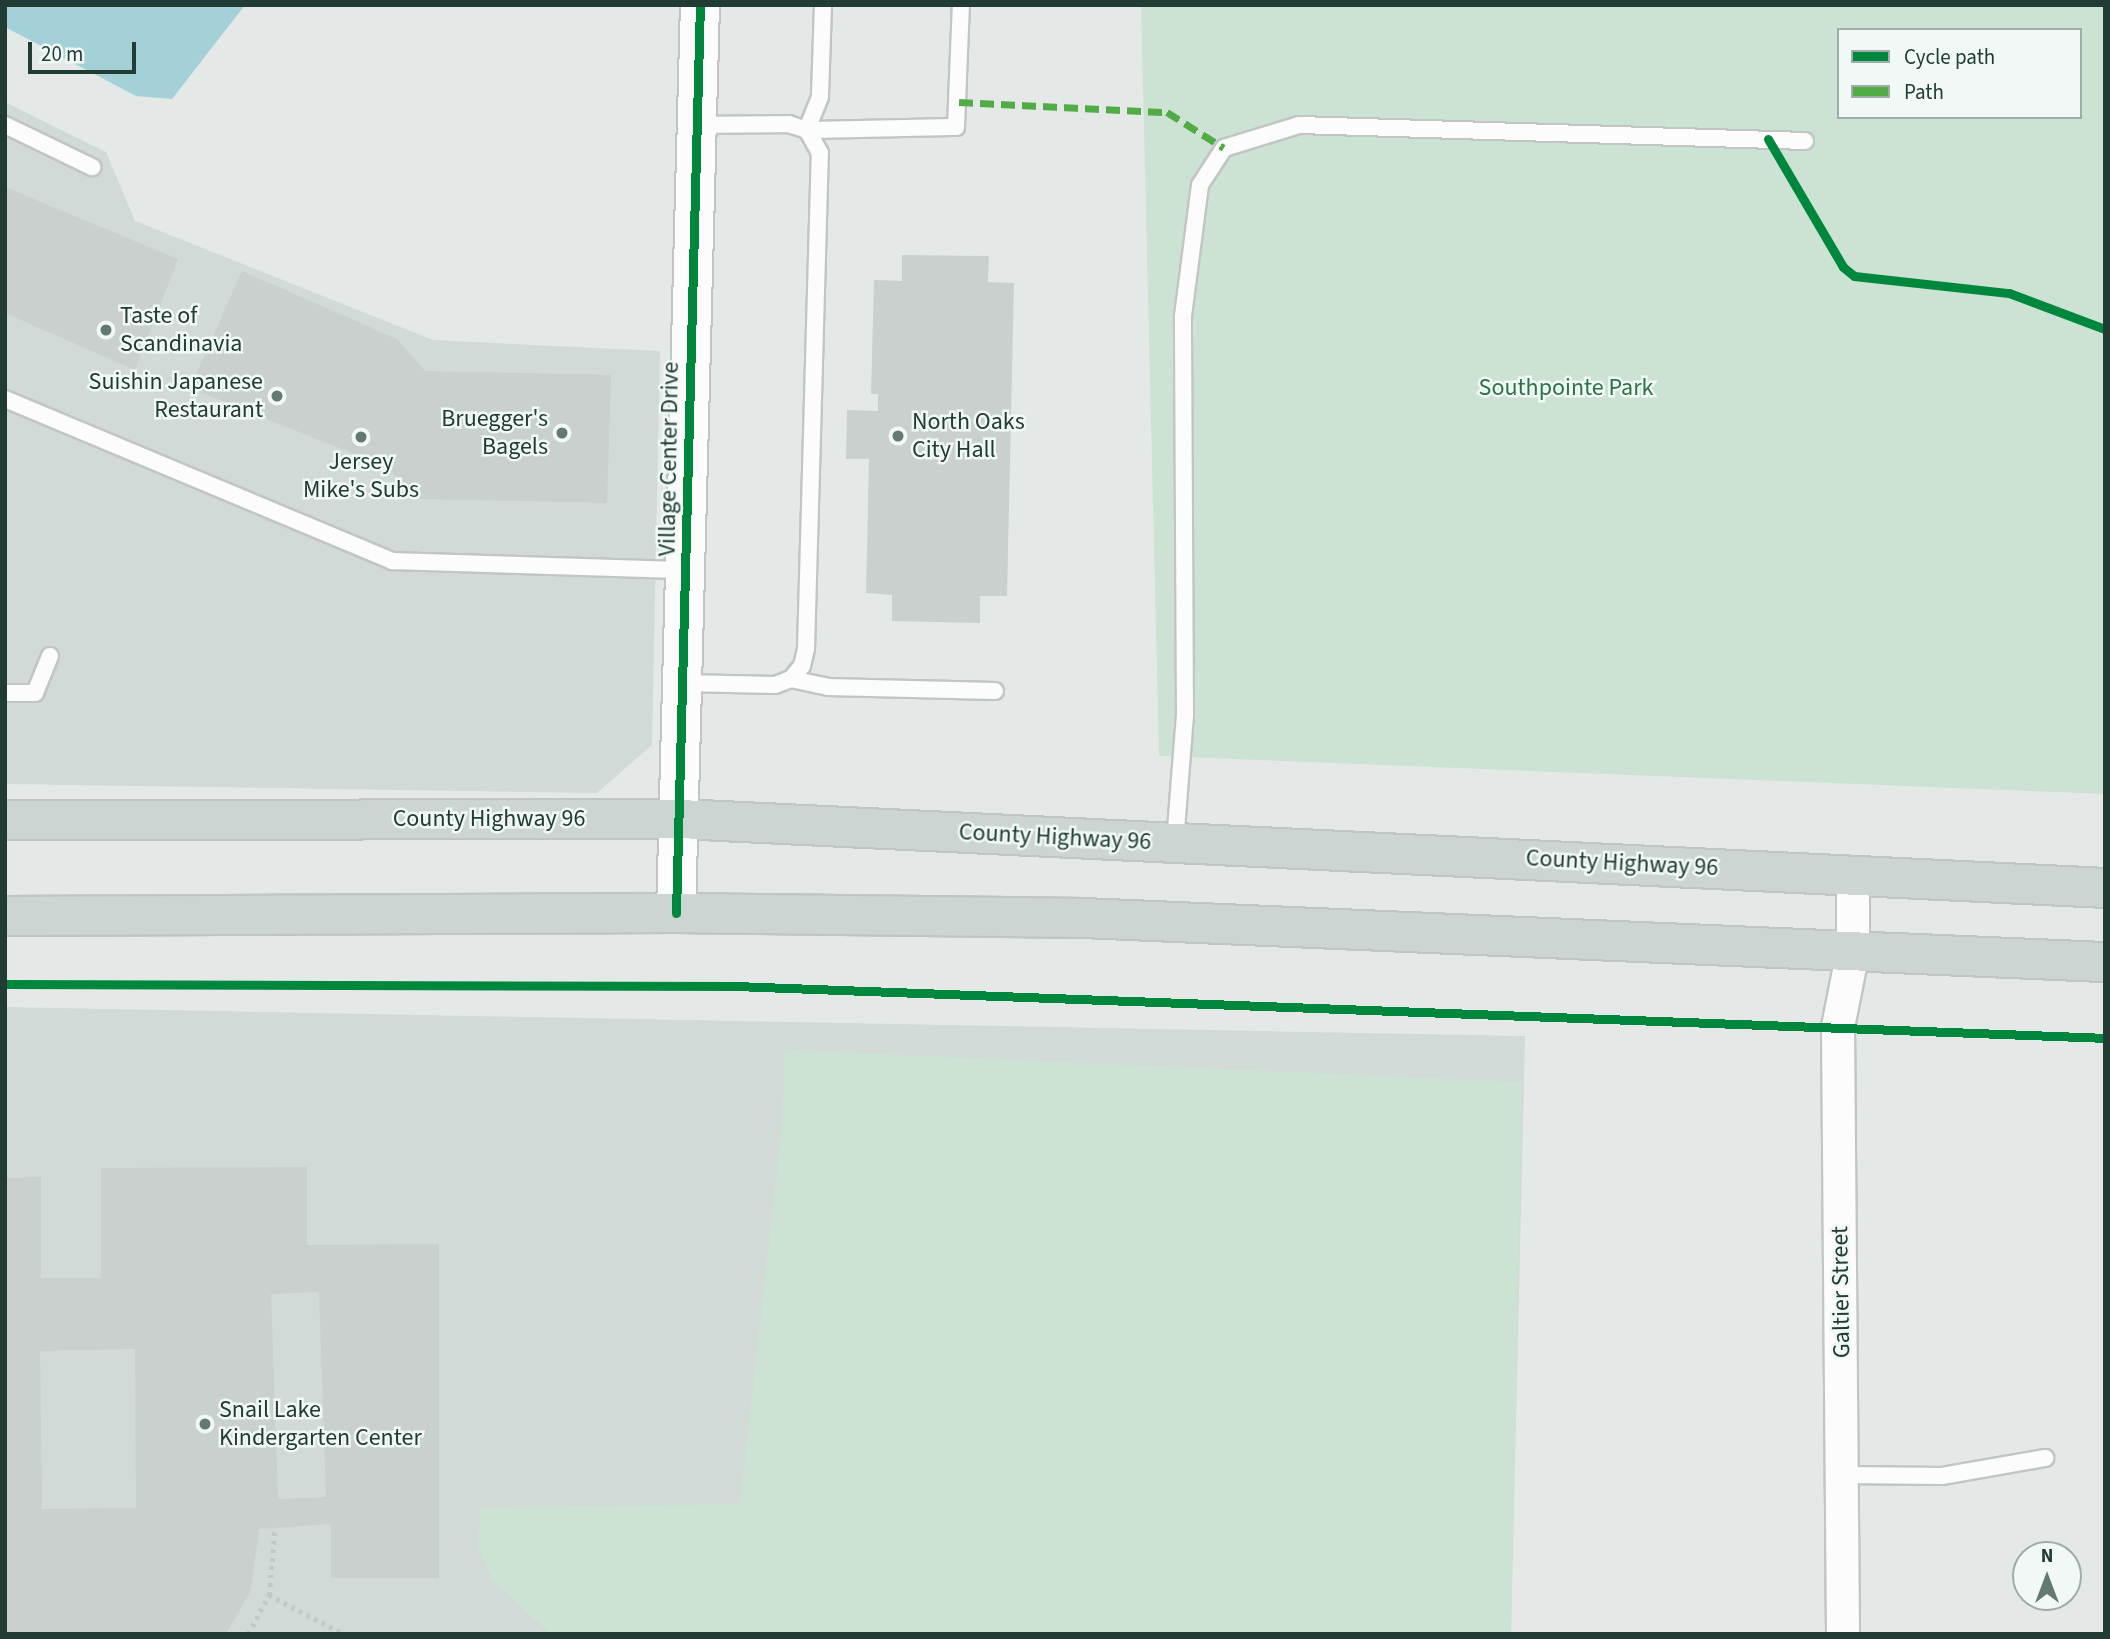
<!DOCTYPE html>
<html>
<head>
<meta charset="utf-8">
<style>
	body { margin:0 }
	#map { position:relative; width:2110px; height:1639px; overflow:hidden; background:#e4e9e7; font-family:"Source Sans 3",sans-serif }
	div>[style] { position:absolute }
	.built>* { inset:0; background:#d1dad7 }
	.green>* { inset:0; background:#cce2d3 }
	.water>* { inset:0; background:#a4d0d8 }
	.building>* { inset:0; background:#cad0ce }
	.path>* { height:4.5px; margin-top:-2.25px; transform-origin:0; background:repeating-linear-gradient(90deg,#c1c9c5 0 3.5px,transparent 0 8.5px) }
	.roads { filter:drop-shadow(2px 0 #c1c6c4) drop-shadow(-2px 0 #c1c6c4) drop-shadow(0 2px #c1c6c4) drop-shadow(0 -2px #c1c6c4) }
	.lane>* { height:16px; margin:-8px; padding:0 8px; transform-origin:8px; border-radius:8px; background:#fbfcfb }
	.street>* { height:32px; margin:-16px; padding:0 16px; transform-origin:16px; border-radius:16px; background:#fbfcfb }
	.secondary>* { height:38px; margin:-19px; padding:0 19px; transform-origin:19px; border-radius:19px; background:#fbfcfb }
	.primary>* { height:38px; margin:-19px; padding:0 19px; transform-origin:19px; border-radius:19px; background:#cdd5d3 }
	.quiet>* { height:7px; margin-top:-3.5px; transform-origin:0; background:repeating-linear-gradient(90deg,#52ac45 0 14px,transparent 0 21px) }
	.cycleway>* { height:9px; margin:-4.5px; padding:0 4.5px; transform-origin:4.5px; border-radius:4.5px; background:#00873e }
	.dots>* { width:19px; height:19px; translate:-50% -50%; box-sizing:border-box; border:4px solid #f1f8f5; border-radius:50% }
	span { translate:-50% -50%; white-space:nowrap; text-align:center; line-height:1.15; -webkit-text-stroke:5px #f1f8f5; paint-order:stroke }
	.poi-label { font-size:24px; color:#213c35 }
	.left { translate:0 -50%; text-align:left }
	.right { translate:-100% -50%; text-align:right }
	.park-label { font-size:24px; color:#2b7447 }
	.street-label { font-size:24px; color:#213c35 }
	.frame { position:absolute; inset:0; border:7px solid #213c35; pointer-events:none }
	.legend { position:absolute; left:1837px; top:28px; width:245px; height:91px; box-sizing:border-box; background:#f1f8f5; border:2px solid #9eada8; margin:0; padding:9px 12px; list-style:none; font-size:21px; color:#213c35 }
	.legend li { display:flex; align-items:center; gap:14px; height:35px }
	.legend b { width:35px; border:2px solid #9eada8 }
	.north { position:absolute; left:2012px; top:1541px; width:70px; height:70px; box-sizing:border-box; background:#f1f8f5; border:2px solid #9eada8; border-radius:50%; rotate:0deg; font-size:19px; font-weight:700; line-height:28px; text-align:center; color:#213c35 }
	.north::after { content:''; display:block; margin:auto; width:24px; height:32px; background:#657973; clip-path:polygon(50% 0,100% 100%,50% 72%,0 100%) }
	.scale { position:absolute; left:28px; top:42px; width:108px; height:32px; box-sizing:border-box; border:4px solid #213c35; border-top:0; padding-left:9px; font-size:21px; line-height:24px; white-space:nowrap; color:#213c35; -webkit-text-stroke:5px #f1f8f5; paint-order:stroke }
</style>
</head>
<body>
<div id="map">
	<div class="built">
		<i style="clip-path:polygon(5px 102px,106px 152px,135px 221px,433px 340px,660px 351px,652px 745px,597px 793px,5px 784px)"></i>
		<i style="clip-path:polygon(5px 1007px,1525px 1036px,1511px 1634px,5px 1634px)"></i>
	</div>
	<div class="green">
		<i style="clip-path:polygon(evenodd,1141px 5px,2105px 5px,2105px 794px,1159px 756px,1141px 5px,1839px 30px,2080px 30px,2080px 117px,1839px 117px,1839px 30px)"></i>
		<i style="clip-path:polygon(785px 1050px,1522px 1082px,1511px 1634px,551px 1634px,493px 1581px,478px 1547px,480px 1508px,740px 1504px,782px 1125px)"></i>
	</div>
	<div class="water">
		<i style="clip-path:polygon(5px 5px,245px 5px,172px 99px,136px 96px,5px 27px)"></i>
	</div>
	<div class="building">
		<i style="clip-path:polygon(5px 187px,178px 259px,135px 370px,5px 313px)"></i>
		<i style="clip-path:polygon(902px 255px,989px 256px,988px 282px,1014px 283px,1007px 596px,980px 596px,980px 623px,892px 621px,892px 595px,866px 593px,869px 459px,846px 459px,847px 410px,878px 411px,878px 394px,871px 394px,874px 280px,902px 281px)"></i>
		<i style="clip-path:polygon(242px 271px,397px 339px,425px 371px,611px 375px,607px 503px,421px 499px,384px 466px,190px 388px)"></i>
		<i style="clip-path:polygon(evenodd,307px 1167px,307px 1245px,439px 1244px,439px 1578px,331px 1578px,331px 1524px,259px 1529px,251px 1590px,226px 1634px,5px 1634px,5px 1178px,41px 1177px,41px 1278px,101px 1278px,101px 1168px,307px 1167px,319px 1292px,326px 1497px,278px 1499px,271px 1294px,319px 1292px,307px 1167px,135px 1349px,136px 1508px,42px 1509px,40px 1351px,135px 1349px)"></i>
	</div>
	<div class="path">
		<i style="left:269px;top:1595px;width:85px;rotate:27.5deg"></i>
		<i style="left:248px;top:1634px;width:44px;rotate:-61.7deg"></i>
		<i style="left:269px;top:1595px;width:67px;rotate:-84.9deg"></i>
	</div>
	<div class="roads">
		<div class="lane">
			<i style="left:823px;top:5px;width:92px;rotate:91.9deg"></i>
			<i style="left:820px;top:97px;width:35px;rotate:112deg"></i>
			<i style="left:807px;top:130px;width:149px;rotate:-1.2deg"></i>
			<i style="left:956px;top:127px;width:122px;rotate:-87.7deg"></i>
			<i style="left:5px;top:125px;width:97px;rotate:25.8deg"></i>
			<i style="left:5px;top:399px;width:420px;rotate:22.7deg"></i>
			<i style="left:392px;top:561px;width:294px;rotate:1.8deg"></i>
			<i style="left:791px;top:679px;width:38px;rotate:12deg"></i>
			<i style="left:828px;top:687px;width:167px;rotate:1.4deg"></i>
			<i style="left:683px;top:683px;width:92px;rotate:1.2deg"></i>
			<i style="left:775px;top:685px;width:17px;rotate:-21deg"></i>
			<i style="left:791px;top:679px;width:17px;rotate:-50deg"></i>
			<i style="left:802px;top:666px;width:17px;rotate:-77deg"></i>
			<i style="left:806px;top:649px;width:496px;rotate:-88.4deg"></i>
			<i style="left:820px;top:153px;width:26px;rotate:-119deg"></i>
			<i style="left:807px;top:130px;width:19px;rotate:-162deg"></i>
			<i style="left:789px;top:124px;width:92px;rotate:179.4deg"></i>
			<i style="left:5px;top:693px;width:30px"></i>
			<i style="left:35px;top:693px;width:40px;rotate:-68deg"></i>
			<i style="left:1175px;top:842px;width:127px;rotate:-85.5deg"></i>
			<i style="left:1185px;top:715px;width:399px;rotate:-90.3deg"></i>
			<i style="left:1183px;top:316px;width:132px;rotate:-82.6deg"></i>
			<i style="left:1200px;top:185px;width:44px;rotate:-57deg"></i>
			<i style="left:1224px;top:148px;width:78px;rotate:-17deg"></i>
			<i style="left:1299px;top:125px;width:506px;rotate:1.81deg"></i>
			<i style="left:1843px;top:1475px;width:99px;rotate:0.6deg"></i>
			<i style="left:1942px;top:1476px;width:105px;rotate:-9.9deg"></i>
		</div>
		<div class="street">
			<i style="left:1843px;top:1634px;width:607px;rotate:-90.47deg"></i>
			<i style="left:1838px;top:1027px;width:77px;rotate:-78.8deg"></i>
			<i style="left:1853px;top:951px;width:76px;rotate:-90deg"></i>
		</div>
		<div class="secondary">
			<i style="left:676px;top:913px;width:908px;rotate:-88.49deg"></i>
		</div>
		<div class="primary">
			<i style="left:5px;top:820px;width:675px;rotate:-0.08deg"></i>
			<i style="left:680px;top:819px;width:1427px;rotate:2.77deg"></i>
			<i style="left:5px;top:916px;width:671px;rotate:-0.26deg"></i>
			<i style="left:676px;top:913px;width:407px;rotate:0.7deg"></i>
			<i style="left:1083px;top:918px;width:1023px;rotate:2.47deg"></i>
		</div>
	</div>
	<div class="quiet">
		<i style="left:959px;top:102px;width:208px;rotate:2.8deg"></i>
		<i style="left:1167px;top:112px;width:67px;rotate:32.3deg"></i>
	</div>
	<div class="cycleway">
		<i style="left:1768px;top:139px;width:148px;rotate:59.6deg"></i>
		<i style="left:1843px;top:267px;width:14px;rotate:39deg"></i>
		<i style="left:1854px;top:276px;width:156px;rotate:6.3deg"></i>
		<i style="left:2009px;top:293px;width:103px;rotate:20.6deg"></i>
		<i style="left:676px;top:913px;width:908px;rotate:-88.49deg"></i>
		<i style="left:5px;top:984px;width:730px;rotate:0.16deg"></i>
		<i style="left:735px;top:986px;width:1371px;rotate:2.17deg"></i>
	</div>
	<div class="dots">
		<i style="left:106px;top:330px;background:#657973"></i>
		<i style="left:277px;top:396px;background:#657973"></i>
		<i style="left:562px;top:433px;background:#657973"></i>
		<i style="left:898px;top:436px;background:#657973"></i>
		<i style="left:361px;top:437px;background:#657973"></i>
		<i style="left:205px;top:1424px;background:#657973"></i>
	</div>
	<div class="poi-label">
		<span class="left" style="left:120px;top:330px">Taste of<br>Scandinavia</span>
		<span class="right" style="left:263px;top:396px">Suishin Japanese<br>Restaurant</span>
		<span class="right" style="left:548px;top:433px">Bruegger's<br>Bagels</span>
		<span class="left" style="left:912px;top:436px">North Oaks<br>City Hall</span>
		<span style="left:361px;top:476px">Jersey<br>Mike's Subs</span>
		<span class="left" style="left:219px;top:1424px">Snail Lake<br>Kindergarten Center</span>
	</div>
	<div class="park-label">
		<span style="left:1566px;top:388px">Southpointe Park</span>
	</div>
	<div class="street-label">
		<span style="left:669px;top:459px;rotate:-89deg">Village Center Drive</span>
		<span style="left:489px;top:819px">County Highway 96</span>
		<span style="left:1055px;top:837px;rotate:3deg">County Highway 96</span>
		<span style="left:1622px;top:863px;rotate:3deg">County Highway 96</span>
		<span style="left:1841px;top:1292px;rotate:-91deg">Galtier Street</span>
	</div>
	<div class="frame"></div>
	<ul class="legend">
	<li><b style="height:9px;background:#00873e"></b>Cycle path</li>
	<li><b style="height:9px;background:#52ac45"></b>Path</li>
	</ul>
	<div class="north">N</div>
	<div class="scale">20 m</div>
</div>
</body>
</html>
